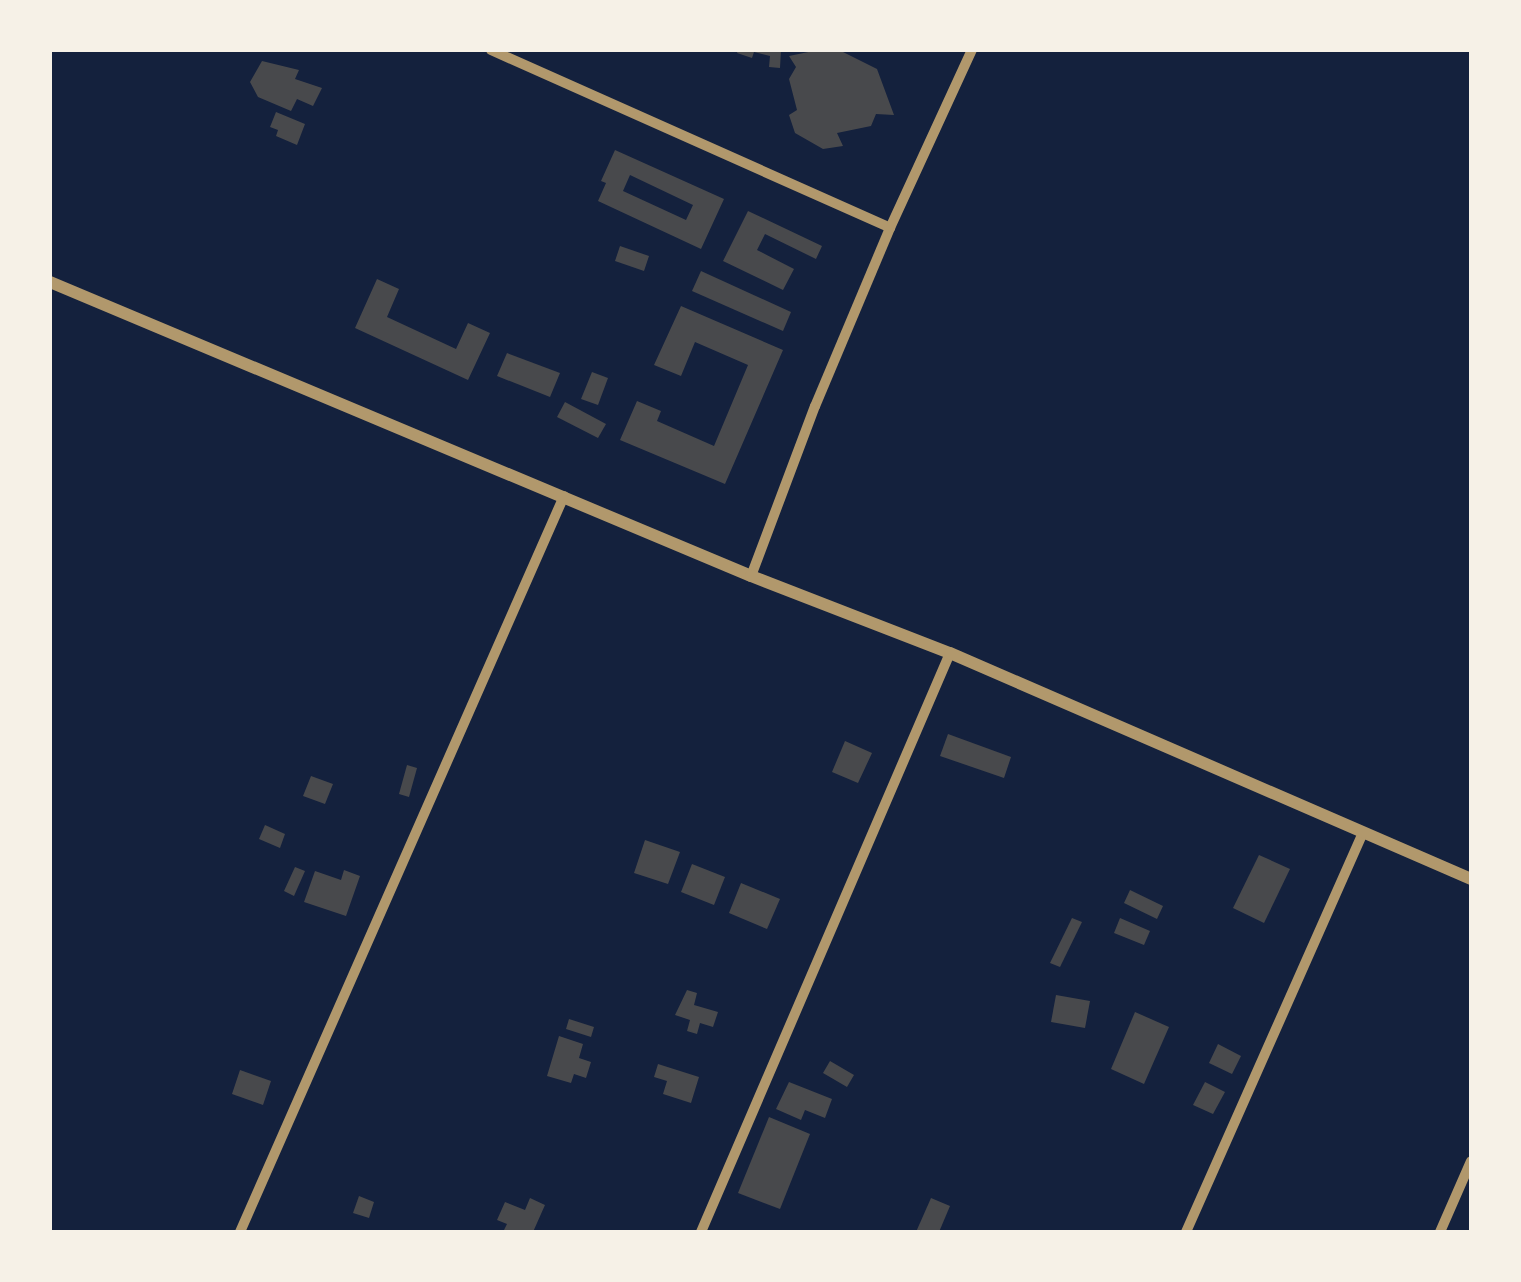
<!DOCTYPE html>
<html>
<head>
<meta charset="utf-8">
<style>
	body { margin:0 }
	#map { position:relative; width:1521px; height:1282px; overflow:hidden; background:#14213d; font-family:Arial,sans-serif }
	div>[style] { position:absolute }
	.building>* { inset:0; background:#48494c }
	.minor>* { height:10px; margin:-5px; padding:0 5px; transform-origin:5px; border-radius:5px; background:#b1986c }
	.tertiary>* { height:12px; margin:-6px; padding:0 6px; transform-origin:6px; border-radius:6px; background:#b1986c }
	span { translate:-50% -50%; white-space:nowrap; text-align:center; line-height:1.15; -webkit-text-stroke:10px #f6f1e7; paint-order:stroke }
	.frame { position:absolute; inset:0; border:52px solid #f6f1e7; pointer-events:none }
</style>
</head>
<body>
<div id="map">
	<div class="building">
		<i style="clip-path:polygon(738px 50px,781px 50px,780px 68px,769px 67px,770px 56px,754px 52px,752px 58px,737px 53px)"></i>
		<i style="clip-path:polygon(818px 50px,839px 50px,877px 69px,894px 115px,876px 114px,871px 126px,837px 133px,843px 146px,823px 149px,795px 133px,789px 115px,797px 110px,789px 79px,796px 67px,789px 56px)"></i>
		<i style="clip-path:polygon(262px 61px,299px 70px,295px 79px,322px 88px,313px 106px,297px 99px,291px 111px,258px 97px,250px 82px)"></i>
		<i style="clip-path:polygon(276px 112px,305px 124px,297px 145px,276px 136px,278px 130px,270px 127px)"></i>
		<i style="clip-path:polygon(evenodd,615px 150px,724px 199px,701px 249px,598px 201px,606px 183px,601px 181px,615px 150px,630px 175px,693px 205px,686px 220px,623px 191px,630px 175px)"></i>
		<i style="clip-path:polygon(748px 211px,822px 246px,816px 259px,765px 234px,757px 250px,794px 269px,783px 290px,723px 261px)"></i>
		<i style="clip-path:polygon(620px 246px,649px 256px,644px 271px,615px 261px)"></i>
		<i style="clip-path:polygon(701px 271px,791px 312px,783px 331px,692px 291px)"></i>
		<i style="clip-path:polygon(377px 279px,399px 289px,387px 317px,456px 349px,468px 323px,490px 333px,468px 380px,355px 328px)"></i>
		<i style="clip-path:polygon(681px 306px,783px 350px,725px 484px,620px 440px,637px 401px,661px 411px,657px 421px,714px 446px,748px 365px,695px 342px,681px 376px,654px 365px)"></i>
		<i style="clip-path:polygon(507px 353px,560px 373px,550px 397px,497px 376px)"></i>
		<i style="clip-path:polygon(592px 372px,608px 378px,598px 405px,581px 399px)"></i>
		<i style="clip-path:polygon(565px 402px,606px 424px,598px 438px,557px 417px)"></i>
		<i style="clip-path:polygon(948px 734px,1011px 757px,1004px 778px,940px 756px)"></i>
		<i style="clip-path:polygon(845px 741px,872px 753px,858px 783px,832px 772px)"></i>
		<i style="clip-path:polygon(407px 765px,417px 768px,409px 797px,399px 794px)"></i>
		<i style="clip-path:polygon(311px 776px,333px 784px,325px 804px,303px 796px)"></i>
		<i style="clip-path:polygon(265px 825px,285px 834px,280px 848px,259px 839px)"></i>
		<i style="clip-path:polygon(645px 840px,680px 852px,668px 884px,634px 873px)"></i>
		<i style="clip-path:polygon(1259px 855px,1290px 869px,1264px 923px,1233px 908px)"></i>
		<i style="clip-path:polygon(692px 864px,725px 877px,714px 905px,681px 892px)"></i>
		<i style="clip-path:polygon(295px 867px,305px 871px,294px 896px,284px 891px)"></i>
		<i style="clip-path:polygon(344px 870px,360px 876px,346px 916px,304px 902px,315px 871px,341px 880px)"></i>
		<i style="clip-path:polygon(741px 883px,780px 899px,767px 929px,729px 913px)"></i>
		<i style="clip-path:polygon(1130px 890px,1163px 906px,1157px 919px,1124px 903px)"></i>
		<i style="clip-path:polygon(1072px 918px,1082px 922px,1060px 967px,1050px 963px)"></i>
		<i style="clip-path:polygon(1120px 918px,1150px 931px,1144px 945px,1114px 933px)"></i>
		<i style="clip-path:polygon(687px 990px,697px 993px,694px 1005px,718px 1012px,713px 1027px,700px 1023px,697px 1034px,687px 1031px,690px 1020px,675px 1015px)"></i>
		<i style="clip-path:polygon(1056px 995px,1090px 1001px,1085px 1028px,1051px 1022px)"></i>
		<i style="clip-path:polygon(1135px 1012px,1169px 1027px,1144px 1084px,1111px 1069px)"></i>
		<i style="clip-path:polygon(569px 1019px,594px 1027px,591px 1037px,566px 1029px)"></i>
		<i style="clip-path:polygon(559px 1036px,583px 1044px,579px 1058px,591px 1062px,586px 1078px,574px 1074px,571px 1083px,547px 1076px)"></i>
		<i style="clip-path:polygon(1218px 1044px,1241px 1056px,1232px 1074px,1209px 1063px)"></i>
		<i style="clip-path:polygon(830px 1061px,854px 1075px,847px 1087px,823px 1073px)"></i>
		<i style="clip-path:polygon(658px 1064px,699px 1077px,691px 1103px,663px 1094px,667px 1081px,654px 1077px)"></i>
		<i style="clip-path:polygon(240px 1070px,271px 1081px,263px 1105px,232px 1094px)"></i>
		<i style="clip-path:polygon(789px 1082px,832px 1099px,825px 1118px,805px 1110px,801px 1120px,776px 1109px)"></i>
		<i style="clip-path:polygon(1205px 1082px,1225px 1092px,1213px 1114px,1193px 1105px)"></i>
		<i style="clip-path:polygon(769px 1117px,810px 1134px,780px 1209px,738px 1193px)"></i>
		<i style="clip-path:polygon(359px 1196px,374px 1202px,369px 1218px,353px 1213px)"></i>
		<i style="clip-path:polygon(530px 1198px,545px 1205px,533px 1232px,503px 1232px,507px 1224px,497px 1220px,505px 1202px,525px 1210px)"></i>
		<i style="clip-path:polygon(931px 1198px,950px 1206px,939px 1232px,916px 1232px)"></i>
	</div>
	<div class="minor">
		<i style="left:491px;top:50px;width:437px;rotate:24deg"></i>
		<i style="left:890px;top:228px;width:193px;rotate:112.8deg"></i>
		<i style="left:815px;top:406px;width:182px;rotate:110.6deg"></i>
		<i style="left:890px;top:228px;width:196px;rotate:-65.3deg"></i>
		<i style="left:240px;top:1232px;width:804px;rotate:-66.24deg"></i>
		<i style="left:701px;top:1232px;width:630px;rotate:-66.73deg"></i>
		<i style="left:1186px;top:1232px;width:437px;rotate:-66.1deg"></i>
		<i style="left:1440px;top:1232px;width:77px;rotate:-66.4deg"></i>
	</div>
	<div class="tertiary">
		<i style="left:50px;top:282px;width:760px;rotate:22.75deg"></i>
		<i style="left:751px;top:576px;width:213px;rotate:21.2deg"></i>
		<i style="left:950px;top:653px;width:568px;rotate:23.45deg"></i>
	</div>
	<div class="frame"></div>
</div>
</body>
</html>
